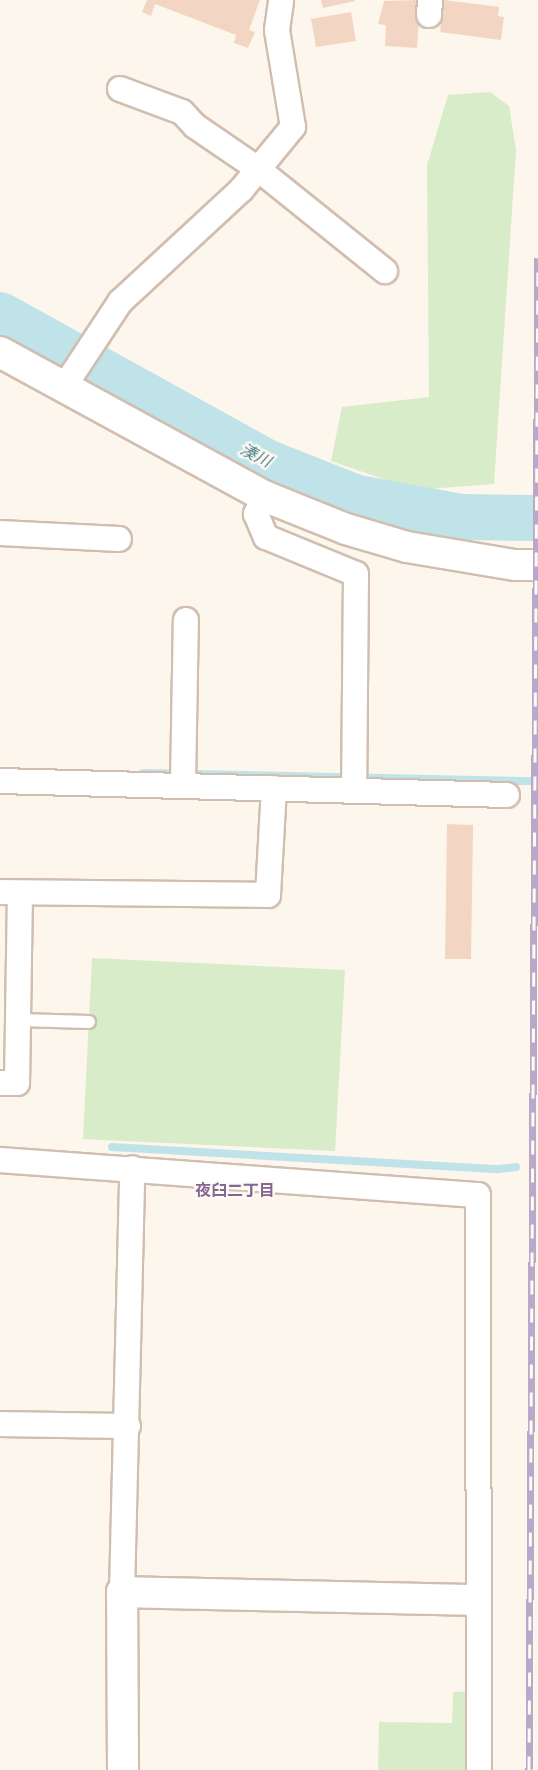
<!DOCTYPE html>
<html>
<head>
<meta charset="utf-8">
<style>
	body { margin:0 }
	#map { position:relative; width:538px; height:1770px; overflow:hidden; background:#fdf6ec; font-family:"PT Sans Narrow","Noto Sans JP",sans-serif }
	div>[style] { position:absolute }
	.green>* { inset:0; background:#d8ecc9 }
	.stream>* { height:8px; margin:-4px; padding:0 4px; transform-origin:4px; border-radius:4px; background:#bfe3e8 }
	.river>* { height:46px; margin:-23px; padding:0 23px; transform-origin:23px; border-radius:23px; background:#bfe3e8 }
	.building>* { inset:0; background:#f3d5c3 }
	.roads { filter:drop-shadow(2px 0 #d1beb0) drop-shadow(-2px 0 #d1beb0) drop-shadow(0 2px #d1beb0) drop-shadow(0 -2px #d1beb0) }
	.service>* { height:12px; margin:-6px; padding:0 6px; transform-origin:6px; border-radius:6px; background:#fff }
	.minor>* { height:24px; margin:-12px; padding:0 12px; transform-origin:12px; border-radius:12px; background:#fff }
	.tertiary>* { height:30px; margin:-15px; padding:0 15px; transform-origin:15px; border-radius:15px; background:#fff }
	.rail>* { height:7px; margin-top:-3.5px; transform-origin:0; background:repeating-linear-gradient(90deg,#fffaf3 0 14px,#b9a8c9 0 28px); box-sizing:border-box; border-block:2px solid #b9a8c9 }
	span { translate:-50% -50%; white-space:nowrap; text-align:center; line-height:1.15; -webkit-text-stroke:4.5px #fffaf3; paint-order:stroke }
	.water-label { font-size:16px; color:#437c86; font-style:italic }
	.neighbourhood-label { font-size:16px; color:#846695; font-weight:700 }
</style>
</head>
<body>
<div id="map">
	<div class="green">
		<i style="clip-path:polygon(490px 92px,509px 106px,516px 150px,494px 484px,415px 490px,331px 461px,342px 407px,429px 397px,427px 165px,448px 95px)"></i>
		<i style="clip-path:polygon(92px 958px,345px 970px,335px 1151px,83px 1139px)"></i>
		<i style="clip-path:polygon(482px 1691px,484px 1770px,378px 1770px,379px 1722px,452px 1723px,453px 1692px)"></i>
	</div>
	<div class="stream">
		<i style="left:143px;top:773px;width:395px;rotate:1.2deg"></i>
		<i style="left:112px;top:1147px;width:387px;rotate:3.3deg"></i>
		<i style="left:498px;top:1169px;width:18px;rotate:-6deg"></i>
	</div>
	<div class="river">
		<i style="left:0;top:315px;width:306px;rotate:28.9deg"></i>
		<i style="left:268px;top:463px;width:96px;rotate:21.5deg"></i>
		<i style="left:357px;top:498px;width:107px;rotate:10.3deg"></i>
		<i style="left:462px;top:517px;width:76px;rotate:0.8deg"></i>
	</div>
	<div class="building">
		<i style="clip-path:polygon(147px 0,260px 0,249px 30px,255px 32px,248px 48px,234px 43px,236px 35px,155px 4px,151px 16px,142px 12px)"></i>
		<i style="clip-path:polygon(321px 0,355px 0,355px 1px,323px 8px)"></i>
		<i style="clip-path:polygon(420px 0,417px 48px,385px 46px,386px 25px,378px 24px,384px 1px)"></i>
		<i style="clip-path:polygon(444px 0,499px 7px,498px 16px,504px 17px,501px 40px,440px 32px)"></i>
		<i style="clip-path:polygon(351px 12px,356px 41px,316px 47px,311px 19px)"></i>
		<i style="clip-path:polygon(447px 824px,473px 825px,471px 959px,445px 959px)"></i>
	</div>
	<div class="roads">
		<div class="service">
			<i style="left:19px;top:1020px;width:70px;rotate:1.6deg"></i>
		</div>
		<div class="minor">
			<i style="left:429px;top:15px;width:15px;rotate:-86deg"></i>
			<i style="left:120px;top:89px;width:66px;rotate:20.4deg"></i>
			<i style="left:182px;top:112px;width:19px;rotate:47deg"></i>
			<i style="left:195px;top:126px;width:76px;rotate:34.3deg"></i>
			<i style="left:258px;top:169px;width:163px;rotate:38.8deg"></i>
			<i style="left:64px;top:387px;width:102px;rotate:-56.6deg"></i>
			<i style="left:120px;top:302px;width:165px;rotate:-42.8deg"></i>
			<i style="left:241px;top:190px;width:82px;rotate:-50.5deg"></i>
			<i style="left:293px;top:127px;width:98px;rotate:-99.4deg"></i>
			<i style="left:277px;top:30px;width:30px;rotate:-82deg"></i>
			<i style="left:264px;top:496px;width:20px;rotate:114deg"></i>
			<i style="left:256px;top:514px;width:25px;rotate:67deg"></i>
			<i style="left:266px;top:537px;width:97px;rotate:22.3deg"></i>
			<i style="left:356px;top:574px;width:215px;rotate:90.5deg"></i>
			<i style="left:0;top:533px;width:119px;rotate:2.9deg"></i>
			<i style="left:0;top:781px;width:507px;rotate:1.58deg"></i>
			<i style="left:183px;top:785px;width:165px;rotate:-89deg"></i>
			<i style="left:0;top:892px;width:268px;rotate:0.6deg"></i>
			<i style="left:268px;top:895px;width:107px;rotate:-86.8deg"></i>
			<i style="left:0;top:1083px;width:17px"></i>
			<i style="left:17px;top:1083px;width:190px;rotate:-89.1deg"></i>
			<i style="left:0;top:1160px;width:479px;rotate:4.2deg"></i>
			<i style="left:478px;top:1195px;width:575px;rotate:89.9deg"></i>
			<i style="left:0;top:1424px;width:128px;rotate:0.9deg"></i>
			<i style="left:122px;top:1592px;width:424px;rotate:-88.6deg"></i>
		</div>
		<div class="tertiary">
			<i style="left:0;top:352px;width:301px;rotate:28.6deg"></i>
			<i style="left:264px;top:496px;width:88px;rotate:21.9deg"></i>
			<i style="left:346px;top:529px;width:64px;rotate:16.4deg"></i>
			<i style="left:407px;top:547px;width:109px;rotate:9.5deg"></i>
			<i style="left:515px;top:565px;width:23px"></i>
			<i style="left:123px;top:1770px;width:178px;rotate:-90.3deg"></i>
			<i style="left:122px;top:1592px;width:354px;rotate:1.3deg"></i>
		</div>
	</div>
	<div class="rail">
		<i style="left:529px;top:1770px;width:1513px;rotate:-89.66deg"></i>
	</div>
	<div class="water-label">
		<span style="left:256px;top:455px;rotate:27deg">湊川</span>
	</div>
	<div class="neighbourhood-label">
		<span style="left:235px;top:1190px">夜臼二丁目</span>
	</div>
</div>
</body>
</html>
